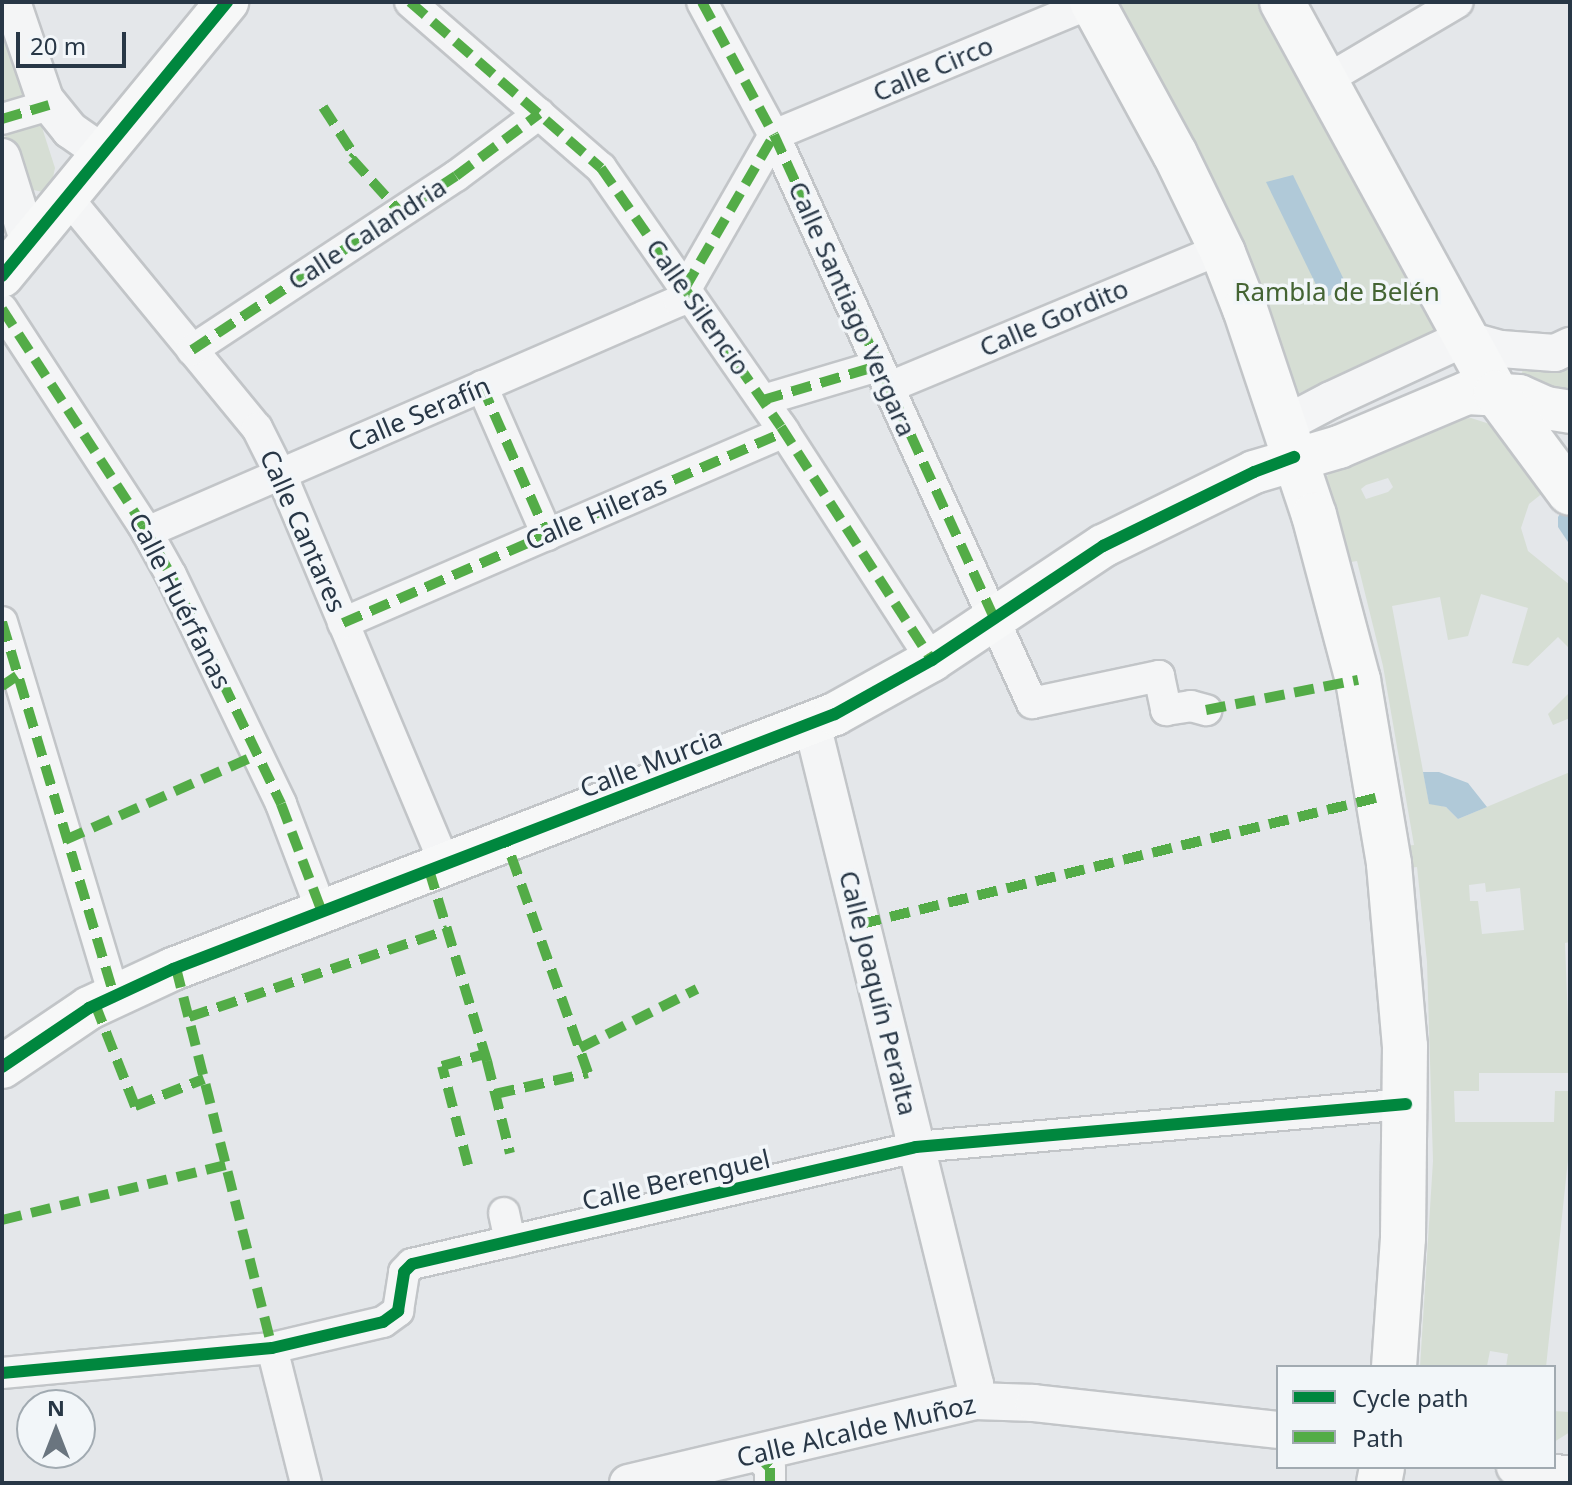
<!DOCTYPE html>
<html>
<head>
<meta charset="utf-8">
<style>
	body { margin:0 }
	#map { position:relative; width:1572px; height:1485px; overflow:hidden; background:#e4e7ea; font-family:"Noto Sans",sans-serif }
	div>[style] { position:absolute }
	.green>* { inset:0; background:#d6ded4 }
	.water>* { inset:0; background:#b0c9d8 }
	.roads { filter:drop-shadow(2px 0 #c2c5c8) drop-shadow(-2px 0 #c2c5c8) drop-shadow(0 2px #c2c5c8) drop-shadow(0 -2px #c2c5c8) }
	.minor>* { height:30px; margin:-15px; padding:0 15px; transform-origin:15px; border-radius:15px; background:#f4f5f6 }
	.tertiary>* { height:36px; margin:-18px; padding:0 18px; transform-origin:18px; border-radius:18px; background:#f4f5f6 }
	.secondary>* { height:42px; margin:-21px; padding:0 21px; transform-origin:21px; border-radius:21px; background:#f7f8f8 }
	.primary>* { height:44px; margin:-22px; padding:0 22px; transform-origin:22px; border-radius:22px; background:#f7f8f8 }
	.quiet>* { height:10px; margin-top:-5px; transform-origin:0; background:repeating-linear-gradient(90deg,#53ac47 0 20px,transparent 0 30px) }
	.cycleway>* { height:12px; margin:-6px; padding:0 6px; transform-origin:6px; border-radius:6px; background:#00873e }
	span { translate:-50% -50%; white-space:nowrap; text-align:center; line-height:1.15; -webkit-text-stroke:7px #f2f6f9; paint-order:stroke }
	.street-label { font-size:26px; color:#283746 }
	.park-label { font-size:26px; color:#446433 }
	.frame { position:absolute; inset:0; border:4px solid #283746; pointer-events:none }
	.legend { position:absolute; left:1276px; top:1365px; width:280px; height:104px; box-sizing:border-box; background:#f2f6f9; border:2px solid #a1aab1; margin:0; padding:10px 14px; list-style:none; font-size:24px; color:#283746 }
	.legend li { display:flex; align-items:center; gap:16px; height:40px }
	.legend b { width:40px; border:2px solid #a1aab1 }
	.north { position:absolute; left:16px; top:1389px; width:80px; height:80px; box-sizing:border-box; background:#f2f6f9; border:2px solid #a1aab1; border-radius:50%; rotate:0deg; font-size:22px; font-weight:700; line-height:32px; text-align:center; color:#283746 }
	.north::after { content:''; display:block; margin:auto; width:28px; height:36px; background:#6a757f; clip-path:polygon(50% 0,100% 100%,50% 72%,0 100%) }
	.scale { position:absolute; left:16px; top:32px; width:110px; height:36px; box-sizing:border-box; border:4px solid #283746; border-top:0; padding-left:10px; font-size:24px; line-height:28px; white-space:nowrap; color:#283746; -webkit-text-stroke:6px #f2f6f9; paint-order:stroke }
</style>
</head>
<body>
<div id="map">
	<div class="green">
		<i style="clip-path:polygon(1116px 2px,1259px 2px,1436px 319px,1437px 326px,1431px 334px,1297px 394px)"></i>
		<i style="clip-path:polygon(2px 3px,55px 168px,51px 187px,43px 192px,24px 188px,19px 179px,2px 126px)"></i>
		<i style="clip-path:polygon(1524px 367px,1570px 367px,1570px 393px,1534px 386px,1521px 375px)"></i>
		<i style="clip-path:polygon(evenodd,1471px 418px,1499px 427px,1549px 488px,1529px 504px,1521px 528px,1528px 551px,1570px 585px,1570px 649px,1558px 637px,1528px 666px,1512px 663px,1528px 608px,1481px 594px,1468px 636px,1448px 640px,1440px 597px,1392px 606px,1429px 803px,1446px 807px,1458px 819px,1570px 772px,1570px 942px,1565px 943px,1570px 1073px,1479px 1073px,1479px 1091px,1454px 1091px,1455px 1122px,1554px 1122px,1555px 1091px,1570px 1091px,1570px 1141px,1546px 1367px,1506px 1367px,1508px 1354px,1490px 1351px,1487px 1366px,1420px 1367px,1433px 1161px,1427px 962px,1417px 867px,1408px 868px,1405px 846px,1414px 845px,1383px 666px,1357px 561px,1345px 563px,1323px 480px,1332px 471px,1454px 420px,1471px 418px,1388px 478px,1393px 487px,1388px 492px,1366px 499px,1361px 489px,1366px 485px,1388px 478px,1471px 418px,1485px 883px,1486px 892px,1520px 888px,1524px 930px,1482px 934px,1478px 901px,1470px 901px,1469px 885px,1485px 883px)"></i>
		<i style="clip-path:polygon(1570px 692px,1570px 718px,1553px 725px,1548px 714px)"></i>
		<i style="clip-path:polygon(1570px 1404px,1570px 1432px,1554px 1442px,1554px 1411px,1569px 1412px)"></i>
	</div>
	<div class="water">
		<i style="clip-path:polygon(1293px 175px,1347px 286px,1323px 299px,1266px 182px)"></i>
		<i style="clip-path:polygon(1563px 509px,1570px 519px,1570px 545px,1558px 527px,1558px 517px)"></i>
		<i style="clip-path:polygon(1423px 772px,1439px 772px,1468px 783px,1487px 807px,1458px 819px,1446px 807px,1429px 804px)"></i>
	</div>
	<div class="roads">
		<div class="minor">
			<i style="left:410px;top:2px;width:253px;rotate:41deg"></i>
			<i style="left:601px;top:168px;width:315px;rotate:55.2deg"></i>
			<i style="left:781px;top:427px;width:278px;rotate:57.1deg"></i>
			<i style="left:702px;top:2px;width:151px;rotate:61.6deg"></i>
			<i style="left:774px;top:135px;width:624px;rotate:65.57deg"></i>
			<i style="left:1032px;top:703px;width:130px;rotate:-12deg"></i>
			<i style="left:1159px;top:676px;width:35px;rotate:78deg"></i>
			<i style="left:1166px;top:710px;width:25px;rotate:-9deg"></i>
			<i style="left:1191px;top:706px;width:16px;rotate:15deg"></i>
			<i style="left:1326px;top:80px;width:153px;rotate:-30.6deg"></i>
			<i style="left:2px;top:119px;width:49px;rotate:-16.6deg"></i>
			<i style="left:67px;top:197px;width:299px;rotate:50.6deg"></i>
			<i style="left:257px;top:428px;width:65px;rotate:63.4deg"></i>
			<i style="left:286px;top:486px;width:411px;rotate:67.2deg"></i>
			<i style="left:2px;top:309px;width:258px;rotate:56.9deg"></i>
			<i style="left:143px;top:525px;width:57px;rotate:60.8deg"></i>
			<i style="left:171px;top:575px;width:254px;rotate:64.3deg"></i>
			<i style="left:281px;top:804px;width:116px;rotate:69.2deg"></i>
			<i style="left:192px;top:350px;width:316px;rotate:-33.4deg"></i>
			<i style="left:456px;top:176px;width:104px;rotate:-36.8deg"></i>
			<i style="left:482px;top:386px;width:163px;rotate:66.4deg"></i>
			<i style="left:887px;top:388px;width:362px;rotate:-22.6deg"></i>
			<i style="left:763px;top:400px;width:120px;rotate:-16.5deg"></i>
			<i style="left:147px;top:532px;width:580px;rotate:-23.47deg"></i>
			<i style="left:679px;top:301px;width:191px;rotate:-60.2deg"></i>
			<i style="left:774px;top:135px;width:346px;rotate:-22.6deg"></i>
			<i style="left:2px;top:622px;width:389px;rotate:73.3deg"></i>
			<i style="left:343px;top:623px;width:481px;rotate:-23.4deg"></i>
			<i style="left:504px;top:1213px;width:29px;rotate:78deg"></i>
			<i style="left:272px;top:1348px;width:139px;rotate:75.9deg"></i>
			<i style="left:2px;top:1373px;width:271px;rotate:-5.3deg"></i>
			<i style="left:272px;top:1348px;width:114px;rotate:-13.2deg"></i>
			<i style="left:383px;top:1322px;width:19px;rotate:-36deg"></i>
			<i style="left:398px;top:1311px;width:39px;rotate:-81deg"></i>
			<i style="left:404px;top:1272px;width:11px;rotate:-45deg"></i>
			<i style="left:412px;top:1264px;width:517px;rotate:-13.07deg"></i>
			<i style="left:916px;top:1147px;width:492px;rotate:-5deg"></i>
			<i style="left:755px;top:1453px;width:21px;rotate:45deg"></i>
			<i style="left:770px;top:1468px;width:15px;rotate:90deg"></i>
		</div>
		<div class="tertiary">
			<i style="left:12px;top:2px;width:102px;rotate:71.2deg"></i>
			<i style="left:45px;top:99px;width:40px;rotate:51deg"></i>
			<i style="left:70px;top:130px;width:40px;rotate:34.9deg"></i>
			<i style="left:2px;top:157px;width:90px;rotate:72.6deg"></i>
			<i style="left:1285px;top:428px;width:11px;rotate:-45deg"></i>
			<i style="left:1293px;top:420px;width:43px;rotate:-27.8deg"></i>
			<i style="left:1331px;top:400px;width:138px;rotate:-24.9deg"></i>
			<i style="left:1456px;top:342px;width:11px;rotate:-10deg"></i>
			<i style="left:1467px;top:340px;width:35px;rotate:15deg"></i>
			<i style="left:1501px;top:349px;width:54px;rotate:4.2deg"></i>
			<i style="left:1555px;top:353px;width:17px;rotate:-25deg"></i>
			<i style="left:812px;top:724px;width:680px;rotate:76.13deg"></i>
			<i style="left:975px;top:1384px;width:17px;rotate:90deg"></i>
			<i style="left:1515px;top:1467px;width:56px;rotate:8.3deg"></i>
			<i style="left:628px;top:1483px;width:357px;rotate:-13.3deg"></i>
			<i style="left:975px;top:1401px;width:59px;rotate:1.9deg"></i>
			<i style="left:1034px;top:1403px;width:245px;rotate:6.3deg"></i>
		</div>
		<div class="secondary">
			<i style="left:2px;top:276px;width:355px;rotate:-50.6deg"></i>
			<i style="left:2px;top:1067px;width:105px;rotate:-34.1deg"></i>
			<i style="left:89px;top:1008px;width:93px;rotate:-24.9deg"></i>
			<i style="left:173px;top:969px;width:709px;rotate:-21.07deg"></i>
			<i style="left:835px;top:714px;width:111px;rotate:-29.1deg"></i>
			<i style="left:932px;top:660px;width:206px;rotate:-33.7deg"></i>
			<i style="left:1103px;top:546px;width:168px;rotate:-26.1deg"></i>
			<i style="left:1254px;top:472px;width:89px;rotate:-16.4deg"></i>
			<i style="left:1339px;top:447px;width:139px;rotate:-22.9deg"></i>
			<i style="left:1467px;top:393px;width:52px;rotate:3.3deg"></i>
			<i style="left:1519px;top:396px;width:30px;rotate:24deg"></i>
			<i style="left:1546px;top:408px;width:24px;rotate:9deg"></i>
		</div>
		<div class="primary">
			<i style="left:1092px;top:2px;width:173px;rotate:61.4deg"></i>
			<i style="left:1175px;top:154px;width:110px;rotate:64.1deg"></i>
			<i style="left:1223px;top:253px;width:60px;rotate:68.6deg"></i>
			<i style="left:1245px;top:309px;width:217px;rotate:71.5deg"></i>
			<i style="left:1314px;top:515px;width:171px;rotate:75.1deg"></i>
			<i style="left:1358px;top:680px;width:187px;rotate:80.4deg"></i>
			<i style="left:1389px;top:864px;width:183px;rotate:85deg"></i>
			<i style="left:1405px;top:1046px;width:192px;rotate:90.6deg"></i>
			<i style="left:1403px;top:1238px;width:129px;rotate:94deg"></i>
			<i style="left:1282px;top:2px;width:446px;rotate:61.3deg"></i>
			<i style="left:1496px;top:393px;width:124px;rotate:53.5deg"></i>
			<i style="left:1379px;top:1483px;width:16px;rotate:-79deg"></i>
		</div>
	</div>
	<div class="quiet">
		<i style="left:410px;top:2px;width:253px;rotate:41deg"></i>
		<i style="left:601px;top:168px;width:315px;rotate:55.2deg"></i>
		<i style="left:781px;top:427px;width:278px;rotate:57.1deg"></i>
		<i style="left:702px;top:2px;width:151px;rotate:61.6deg"></i>
		<i style="left:774px;top:135px;width:533px;rotate:65.5deg"></i>
		<i style="left:323px;top:107px;width:59px;rotate:56.9deg"></i>
		<i style="left:355px;top:156px;width:4px;rotate:135deg"></i>
		<i style="left:352px;top:159px;width:72px;rotate:47.8deg"></i>
		<i style="left:2px;top:119px;width:49px;rotate:-16.6deg"></i>
		<i style="left:685px;top:288px;width:177px;rotate:-59.8deg"></i>
		<i style="left:2px;top:309px;width:258px;rotate:56.9deg"></i>
		<i style="left:143px;top:525px;width:57px;rotate:60.8deg"></i>
		<i style="left:171px;top:575px;width:254px;rotate:64.3deg"></i>
		<i style="left:281px;top:804px;width:116px;rotate:69.2deg"></i>
		<i style="left:192px;top:350px;width:316px;rotate:-33.4deg"></i>
		<i style="left:456px;top:176px;width:104px;rotate:-36.8deg"></i>
		<i style="left:482px;top:386px;width:163px;rotate:66.4deg"></i>
		<i style="left:763px;top:400px;width:120px;rotate:-16.5deg"></i>
		<i style="left:2px;top:622px;width:389px;rotate:73.3deg"></i>
		<i style="left:343px;top:623px;width:481px;rotate:-23.4deg"></i>
		<i style="left:2px;top:686px;width:18px;rotate:-34deg"></i>
		<i style="left:1206px;top:710px;width:155px;rotate:-11.2deg"></i>
		<i style="left:65px;top:840px;width:210px;rotate:-23.9deg"></i>
		<i style="left:429px;top:870px;width:200px;rotate:73.1deg"></i>
		<i style="left:487px;top:1061px;width:95px;rotate:76deg"></i>
		<i style="left:861px;top:924px;width:534px;rotate:-13.75deg"></i>
		<i style="left:176px;top:968px;width:392px;rotate:75.8deg"></i>
		<i style="left:95px;top:1004px;width:110px;rotate:68.6deg"></i>
		<i style="left:135px;top:1106px;width:74px;rotate:-21.4deg"></i>
		<i style="left:189px;top:1017px;width:273px;rotate:-18.6deg"></i>
		<i style="left:580px;top:1048px;width:131px;rotate:-26.8deg"></i>
		<i style="left:495px;top:1094px;width:95px;rotate:-12.7deg"></i>
		<i style="left:588px;top:1073px;width:245px;rotate:-109.5deg"></i>
		<i style="left:468px;top:1165px;width:102px;rotate:-104.7deg"></i>
		<i style="left:442px;top:1066px;width:45px;rotate:-15.6deg"></i>
		<i style="left:2px;top:1220px;width:231px;rotate:-13.8deg"></i>
		<i style="left:755px;top:1453px;width:21px;rotate:45deg"></i>
		<i style="left:770px;top:1468px;width:15px;rotate:90deg"></i>
	</div>
	<div class="cycleway">
		<i style="left:2px;top:276px;width:355px;rotate:-50.6deg"></i>
		<i style="left:2px;top:1067px;width:105px;rotate:-34.1deg"></i>
		<i style="left:89px;top:1008px;width:93px;rotate:-24.9deg"></i>
		<i style="left:173px;top:969px;width:709px;rotate:-21.07deg"></i>
		<i style="left:835px;top:714px;width:111px;rotate:-29.1deg"></i>
		<i style="left:932px;top:660px;width:206px;rotate:-33.7deg"></i>
		<i style="left:1103px;top:546px;width:168px;rotate:-26.1deg"></i>
		<i style="left:1254px;top:472px;width:43px;rotate:-20.6deg"></i>
		<i style="left:2px;top:1373px;width:271px;rotate:-5.3deg"></i>
		<i style="left:272px;top:1348px;width:114px;rotate:-13.2deg"></i>
		<i style="left:383px;top:1322px;width:19px;rotate:-36deg"></i>
		<i style="left:398px;top:1311px;width:39px;rotate:-81deg"></i>
		<i style="left:404px;top:1272px;width:11px;rotate:-45deg"></i>
		<i style="left:412px;top:1264px;width:517px;rotate:-13.07deg"></i>
		<i style="left:916px;top:1147px;width:492px;rotate:-5deg"></i>
	</div>
	<div class="street-label">
		<span style="left:933px;top:69px;rotate:-23deg">Calle Circo</span>
		<span style="left:367px;top:234px;rotate:-33deg">Calle Calandria</span>
		<span style="left:698px;top:307px;rotate:55deg">Calle Silencio</span>
		<span style="left:852px;top:309px;rotate:66deg">Calle Santiago Vergara</span>
		<span style="left:1054px;top:318px;rotate:-23deg">Calle Gordito</span>
		<span style="left:419px;top:414px;rotate:-23deg">Calle Serafín</span>
		<span style="left:596px;top:513px;rotate:-23deg">Calle Hileras</span>
		<span style="left:303px;top:531px;rotate:66deg">Calle Cantares</span>
		<span style="left:180px;top:601px;rotate:63deg">Calle Huérfanas</span>
		<span style="left:651px;top:763px;rotate:-21deg">Calle Murcia</span>
		<span style="left:878px;top:993px;rotate:76deg">Calle Joaquín Peralta</span>
		<span style="left:676px;top:1180px;rotate:-13deg">Calle Berenguel</span>
		<span style="left:856px;top:1431px;rotate:-13deg">Calle Alcalde Muñoz</span>
	</div>
	<div class="park-label">
		<span style="left:1337px;top:292px">Rambla de Belén</span>
	</div>
	<div class="frame"></div>
	<ul class="legend">
	<li><b style="height:10px;background:#00873e"></b>Cycle path</li>
	<li><b style="height:10px;background:#53ac47"></b>Path</li>
	</ul>
	<div class="north">N</div>
	<div class="scale">20 m</div>
</div>
</body>
</html>
